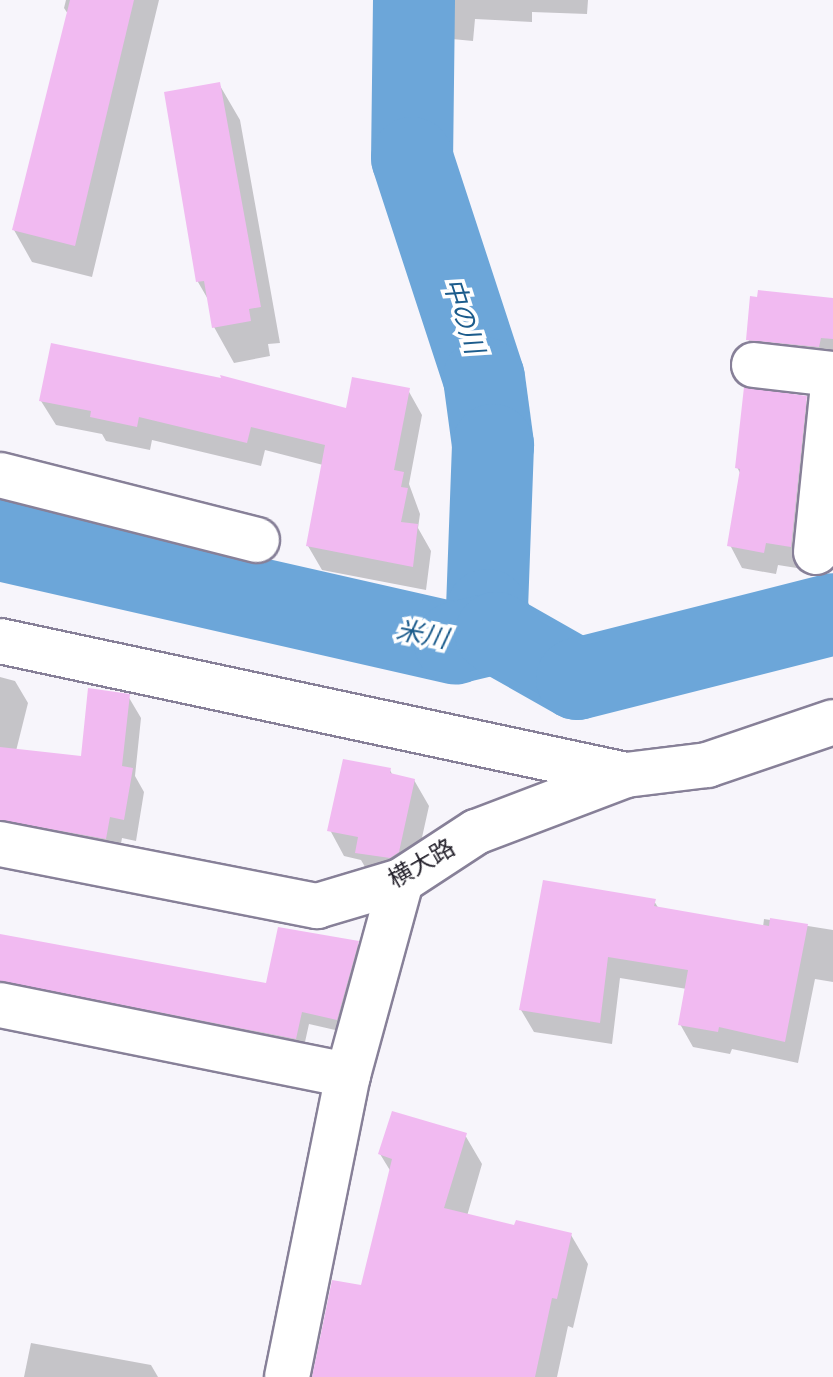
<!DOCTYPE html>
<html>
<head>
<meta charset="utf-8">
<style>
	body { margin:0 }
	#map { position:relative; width:833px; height:1377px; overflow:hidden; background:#f7f5fb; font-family:"Work Sans","Noto Sans JP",sans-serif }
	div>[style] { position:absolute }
	.shadow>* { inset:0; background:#0003 }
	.river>* { height:82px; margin:-41px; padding:0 41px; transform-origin:41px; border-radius:41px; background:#6ca6d9 }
	.building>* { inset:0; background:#f1baf1 }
	.roads { filter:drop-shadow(2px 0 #878098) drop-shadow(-2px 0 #878098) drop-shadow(0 2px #878098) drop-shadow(0 -2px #878098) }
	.minor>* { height:44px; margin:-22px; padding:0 22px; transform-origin:22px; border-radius:22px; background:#fff }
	span { translate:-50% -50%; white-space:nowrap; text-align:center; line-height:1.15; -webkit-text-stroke:7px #fff; paint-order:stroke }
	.street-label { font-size:24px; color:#221f29 }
	.water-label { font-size:26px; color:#1c5c8c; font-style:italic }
</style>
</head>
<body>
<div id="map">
	<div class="shadow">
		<i style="clip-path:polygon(66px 0,159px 0,92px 277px,32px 262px,14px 230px,68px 14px,64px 8px)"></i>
		<i style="clip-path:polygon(413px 0,588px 0,587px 14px,532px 12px,532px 22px,475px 19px,473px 41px,431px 37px)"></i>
		<i style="clip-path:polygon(219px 84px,240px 120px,280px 343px,268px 344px,270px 356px,234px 363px,214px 327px,209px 301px,198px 282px,167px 93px)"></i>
		<i style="clip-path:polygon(833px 300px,833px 370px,761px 362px,748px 339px)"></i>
		<i style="clip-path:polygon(408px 390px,422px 415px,409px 484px,420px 514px,418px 528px,431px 551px,426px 590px,322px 570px,308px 546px,323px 465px,265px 450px,261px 466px,152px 440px,150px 450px,106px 441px,102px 434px,56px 425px,41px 401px,347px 411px)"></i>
		<i style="clip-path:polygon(805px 398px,818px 420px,803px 569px,778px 565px,776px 574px,742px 568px,730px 545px,741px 475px,737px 467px)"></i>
		<i style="clip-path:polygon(0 677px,15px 681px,28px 703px,16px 751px,82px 758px,128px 696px,141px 718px,135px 776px,144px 792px,136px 841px,122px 838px,118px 861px,12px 842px,0 821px)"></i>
		<i style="clip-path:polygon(390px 770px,393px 776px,414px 780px,429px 806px,413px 878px,372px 879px,361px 860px,344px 856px,330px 830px)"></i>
		<i style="clip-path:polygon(654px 901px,659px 909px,763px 927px,764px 919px,833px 930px,833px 982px,815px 979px,798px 1063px,732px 1049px,730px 1054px,693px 1047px,680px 1024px,687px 989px,620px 978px,612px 1044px,534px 1032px,521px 1010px)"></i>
		<i style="clip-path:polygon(0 935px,268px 985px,357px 943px,365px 956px,344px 1032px,309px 1024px,303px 1051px,0 991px)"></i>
		<i style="clip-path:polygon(465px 1135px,482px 1164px,467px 1216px,516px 1228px,571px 1235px,588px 1264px,573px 1328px,568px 1326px,557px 1377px,312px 1377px,362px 1288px,391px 1172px,380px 1154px)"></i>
		<i style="clip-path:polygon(31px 1343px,151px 1365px,158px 1377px,24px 1377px)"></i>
	</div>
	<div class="river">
		<i style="left:414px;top:0;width:158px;rotate:90.7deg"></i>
		<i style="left:412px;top:158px;width:231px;rotate:71.9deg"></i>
		<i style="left:484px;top:378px;width:68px;rotate:82.3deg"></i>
		<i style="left:493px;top:445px;width:165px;rotate:92.1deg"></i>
		<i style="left:487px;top:610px;width:25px;rotate:69deg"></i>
		<i style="left:0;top:540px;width:467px;rotate:12.8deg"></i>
		<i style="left:455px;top:643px;width:42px;rotate:-13.7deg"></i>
		<i style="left:496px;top:633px;width:93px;rotate:29.6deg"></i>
		<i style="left:577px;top:679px;width:264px;rotate:-14.2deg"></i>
	</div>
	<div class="building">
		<i style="clip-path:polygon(70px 0,134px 0,75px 246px,12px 230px)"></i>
		<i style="clip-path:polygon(220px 82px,261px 307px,249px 309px,251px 321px,212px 328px,204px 281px,196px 282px,164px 92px)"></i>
		<i style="clip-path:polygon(758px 290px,833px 298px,833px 339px,821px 338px,819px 347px,746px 340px,750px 296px,757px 297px)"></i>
		<i style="clip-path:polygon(51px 343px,221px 378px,220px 375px,346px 408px,352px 377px,410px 388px,394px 470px,404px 472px,401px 487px,408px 488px,401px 522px,418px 524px,413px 567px,306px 546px,325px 445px,251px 427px,247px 443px,139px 417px,137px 427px,90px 417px,91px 411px,39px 401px)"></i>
		<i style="clip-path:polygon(744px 387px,807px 396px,791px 547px,766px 543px,764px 553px,727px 546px,740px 469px,735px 468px)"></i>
		<i style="clip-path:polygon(88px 688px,130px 694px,122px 766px,133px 768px,124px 820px,110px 817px,106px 839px,0 820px,0 747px,81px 756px)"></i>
		<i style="clip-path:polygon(343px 759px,391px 768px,390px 773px,415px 779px,399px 852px,390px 858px,355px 853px,358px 837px,327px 831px)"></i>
		<i style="clip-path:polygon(543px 880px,656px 899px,654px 906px,769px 926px,770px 918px,808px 924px,785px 1042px,719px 1027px,718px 1032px,678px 1025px,688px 970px,608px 957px,600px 1023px,519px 1010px)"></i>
		<i style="clip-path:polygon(278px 927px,359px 941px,337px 1020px,302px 1012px,296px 1039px,0 981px,0 934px,266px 983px)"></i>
		<i style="clip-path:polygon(392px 1111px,467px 1133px,444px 1208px,514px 1225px,516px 1220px,572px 1233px,557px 1299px,552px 1298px,535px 1377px,312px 1377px,332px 1280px,361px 1285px,392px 1159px,378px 1154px)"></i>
	</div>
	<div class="roads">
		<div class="minor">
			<i style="left:754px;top:365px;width:80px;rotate:6.5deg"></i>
			<i style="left:0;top:475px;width:265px;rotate:14.2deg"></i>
			<i style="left:816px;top:552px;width:169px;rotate:-84.2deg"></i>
			<i style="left:0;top:641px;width:640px;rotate:12.08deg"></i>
			<i style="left:0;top:844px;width:323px;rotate:11.1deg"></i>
			<i style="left:317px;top:906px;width:88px;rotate:-16.6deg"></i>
			<i style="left:401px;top:881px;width:90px;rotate:-33.2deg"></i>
			<i style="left:476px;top:832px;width:160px;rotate:-20.8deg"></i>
			<i style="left:626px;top:775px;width:82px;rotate:-7deg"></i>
			<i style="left:707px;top:765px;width:133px;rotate:-18.8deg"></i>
			<i style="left:0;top:1005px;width:355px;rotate:11.4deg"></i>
			<i style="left:287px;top:1377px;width:308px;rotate:-78.6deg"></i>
			<i style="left:348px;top:1075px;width:201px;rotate:-74.7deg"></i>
		</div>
	</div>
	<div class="street-label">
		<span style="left:422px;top:864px;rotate:-30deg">横大路</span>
	</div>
	<div class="water-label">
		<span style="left:463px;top:316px;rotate:72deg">中の川</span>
		<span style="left:422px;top:635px;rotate:11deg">米川</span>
	</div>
</div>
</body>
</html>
